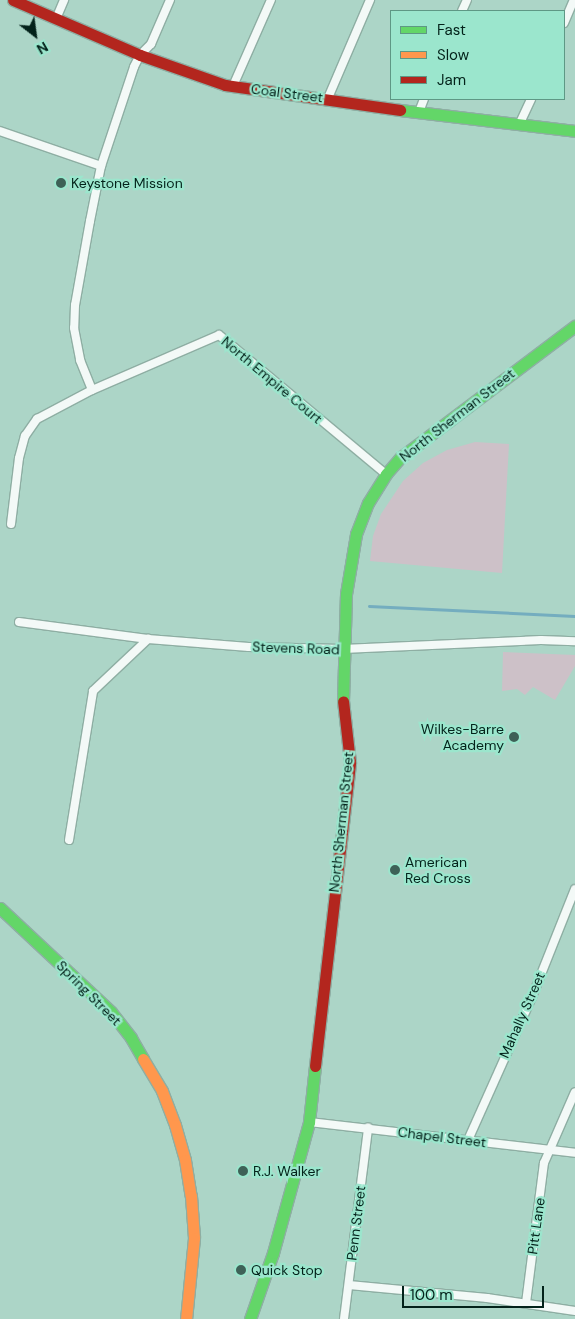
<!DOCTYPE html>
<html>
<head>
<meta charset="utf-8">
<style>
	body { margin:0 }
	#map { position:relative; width:575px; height:1319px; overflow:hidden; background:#acd5c7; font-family:"DM Sans",sans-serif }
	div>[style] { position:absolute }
	.green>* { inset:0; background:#cdc1c8 }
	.stream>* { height:3px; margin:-1.5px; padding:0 1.5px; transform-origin:1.5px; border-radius:1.5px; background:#74adbf }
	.roads { filter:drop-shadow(1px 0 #8eaea3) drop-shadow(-1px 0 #8eaea3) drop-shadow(0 1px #8eaea3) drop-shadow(0 -1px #8eaea3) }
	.street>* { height:8px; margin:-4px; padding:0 4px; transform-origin:4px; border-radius:4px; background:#f3f9f7 }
	.fast>* { height:11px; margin:-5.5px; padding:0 5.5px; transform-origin:5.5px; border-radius:5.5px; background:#63d668 }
	.slow>* { height:11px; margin:-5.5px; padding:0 5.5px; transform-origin:5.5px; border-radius:5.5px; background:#ff974d }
	.jam>* { height:11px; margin:-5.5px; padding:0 5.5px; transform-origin:5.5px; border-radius:5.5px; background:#b3261e }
	.dots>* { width:14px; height:14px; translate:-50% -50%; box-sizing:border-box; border:2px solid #9be6cd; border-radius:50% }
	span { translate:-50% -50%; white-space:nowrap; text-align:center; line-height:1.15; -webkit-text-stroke:4.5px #9be6cd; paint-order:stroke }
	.street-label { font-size:14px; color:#03221a }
	.poi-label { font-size:14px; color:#03221a }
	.left { translate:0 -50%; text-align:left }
	.right { translate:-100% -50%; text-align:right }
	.legend { position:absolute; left:390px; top:10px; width:175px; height:90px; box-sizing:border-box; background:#9be6cd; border:1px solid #5e9885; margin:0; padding:6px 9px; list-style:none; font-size:15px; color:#03221a }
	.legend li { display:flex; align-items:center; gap:10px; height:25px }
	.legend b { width:25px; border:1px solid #5e9885 }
	.north { position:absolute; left:10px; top:10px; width:50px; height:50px; -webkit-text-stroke:4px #9be6cd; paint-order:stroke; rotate:150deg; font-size:14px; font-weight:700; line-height:20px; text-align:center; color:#03221a }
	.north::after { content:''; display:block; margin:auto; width:18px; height:22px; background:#03221a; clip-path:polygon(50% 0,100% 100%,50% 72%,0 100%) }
	.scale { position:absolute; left:402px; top:1286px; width:142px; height:22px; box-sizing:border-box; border:2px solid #03221a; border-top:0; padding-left:6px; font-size:15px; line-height:18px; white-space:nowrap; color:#03221a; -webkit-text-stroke:4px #9be6cd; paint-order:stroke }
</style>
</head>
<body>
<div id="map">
	<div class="green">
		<i style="clip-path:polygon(475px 442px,509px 444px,502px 573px,370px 561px,373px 536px,381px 514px,403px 481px,423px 463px,447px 450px)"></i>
		<i style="clip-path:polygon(503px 652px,575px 655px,575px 666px,555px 700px,533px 687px,525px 695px,517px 689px,502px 691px)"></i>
	</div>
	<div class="stream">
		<i style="left:369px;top:606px;width:206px;rotate:2.8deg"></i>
	</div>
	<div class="roads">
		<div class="street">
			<i style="left:170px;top:0;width:48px;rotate:113.4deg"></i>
			<i style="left:151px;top:44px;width:16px;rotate:135deg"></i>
			<i style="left:140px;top:55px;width:13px;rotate:117deg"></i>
			<i style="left:134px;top:67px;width:104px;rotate:108.4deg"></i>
			<i style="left:101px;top:166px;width:56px;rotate:101.3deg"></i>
			<i style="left:90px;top:221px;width:85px;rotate:100.1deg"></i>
			<i style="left:75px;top:305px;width:23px;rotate:92deg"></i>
			<i style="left:74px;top:328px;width:33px;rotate:79deg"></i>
			<i style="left:80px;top:360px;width:32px;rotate:68deg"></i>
			<i style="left:92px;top:390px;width:138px;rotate:-23.4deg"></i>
			<i style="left:219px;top:335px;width:217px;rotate:39.8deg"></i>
			<i style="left:462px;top:11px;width:12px;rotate:-66deg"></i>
			<i style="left:56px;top:19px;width:21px;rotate:-67deg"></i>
			<i style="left:564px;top:23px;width:25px;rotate:-67deg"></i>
			<i style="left:233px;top:86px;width:94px;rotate:-66.2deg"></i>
			<i style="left:328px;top:98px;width:107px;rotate:-66.8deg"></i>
			<i style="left:419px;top:112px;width:14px;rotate:-69deg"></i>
			<i style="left:519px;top:125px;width:29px;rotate:-65deg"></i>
			<i style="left:0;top:131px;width:107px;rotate:19.1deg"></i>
			<i style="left:11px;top:524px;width:66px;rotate:-83.1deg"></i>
			<i style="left:19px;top:458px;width:23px;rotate:-75deg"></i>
			<i style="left:25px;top:436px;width:21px;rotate:-55deg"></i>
			<i style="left:37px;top:419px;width:62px;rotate:-27.8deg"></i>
			<i style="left:19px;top:622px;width:130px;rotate:7.5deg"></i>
			<i style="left:148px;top:639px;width:101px;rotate:4.5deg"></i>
			<i style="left:249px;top:647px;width:94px;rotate:1.2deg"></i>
			<i style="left:343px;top:649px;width:198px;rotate:-2.6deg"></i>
			<i style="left:541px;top:640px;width:34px;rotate:2deg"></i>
			<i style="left:69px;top:840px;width:151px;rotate:-80.8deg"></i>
			<i style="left:93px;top:691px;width:76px;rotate:-43.4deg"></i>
			<i style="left:309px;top:1122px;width:268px;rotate:6.6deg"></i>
			<i style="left:468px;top:1140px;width:157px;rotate:-65.9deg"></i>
			<i style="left:532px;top:997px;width:116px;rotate:-68.3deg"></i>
			<i style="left:349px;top:1285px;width:139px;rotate:5.4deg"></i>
			<i style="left:487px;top:1298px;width:89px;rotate:8.4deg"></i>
			<i style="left:526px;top:1303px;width:141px;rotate:-82.7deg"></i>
			<i style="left:544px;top:1163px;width:77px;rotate:-66.4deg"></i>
			<i style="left:344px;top:1319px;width:193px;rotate:-82.8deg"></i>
		</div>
		<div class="fast">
			<i style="left:400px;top:110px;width:176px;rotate:6.8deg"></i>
			<i style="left:343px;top:701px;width:107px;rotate:-88.4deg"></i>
			<i style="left:346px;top:594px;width:61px;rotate:-80.5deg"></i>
			<i style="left:356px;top:534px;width:33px;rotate:-69deg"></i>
			<i style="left:368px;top:503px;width:34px;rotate:-58deg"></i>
			<i style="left:386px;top:474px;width:23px;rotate:-49deg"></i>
			<i style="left:401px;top:457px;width:218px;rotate:-37deg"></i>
			<i style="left:0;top:908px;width:152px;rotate:43.1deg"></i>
			<i style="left:111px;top:1012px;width:33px;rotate:52deg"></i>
			<i style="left:131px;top:1038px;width:24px;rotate:60deg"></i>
			<i style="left:250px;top:1319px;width:70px;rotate:-70.8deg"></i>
			<i style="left:273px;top:1253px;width:136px;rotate:-74.6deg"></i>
			<i style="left:309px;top:1122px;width:56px;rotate:-83.9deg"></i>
		</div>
		<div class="slow">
			<i style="left:143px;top:1059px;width:37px;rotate:59deg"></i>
			<i style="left:162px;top:1091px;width:36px;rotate:69deg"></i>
			<i style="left:175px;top:1125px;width:36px;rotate:74deg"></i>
			<i style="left:185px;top:1160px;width:36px;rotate:81deg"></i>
			<i style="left:191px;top:1196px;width:42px;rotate:85.9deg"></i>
			<i style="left:194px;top:1238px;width:81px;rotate:95.6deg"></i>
		</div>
		<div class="jam">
			<i style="left:13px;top:0;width:138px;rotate:23.4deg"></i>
			<i style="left:140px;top:55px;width:90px;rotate:19.4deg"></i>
			<i style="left:225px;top:85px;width:177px;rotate:8.1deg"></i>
			<i style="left:315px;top:1066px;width:306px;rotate:-83.4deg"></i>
			<i style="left:350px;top:762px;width:61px;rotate:-96.5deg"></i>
		</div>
	</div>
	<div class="dots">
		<i style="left:61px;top:183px;background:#3e6157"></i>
		<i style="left:514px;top:737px;background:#3e6157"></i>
		<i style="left:395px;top:870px;background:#3e6157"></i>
		<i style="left:243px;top:1171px;background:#3e6157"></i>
		<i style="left:241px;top:1270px;background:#3e6157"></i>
	</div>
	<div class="street-label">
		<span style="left:287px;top:93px;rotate:7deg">Coal Street</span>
		<span style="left:272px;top:380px;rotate:40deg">North Empire Court</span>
		<span style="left:457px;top:415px;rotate:-38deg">North Sherman Street</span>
		<span style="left:296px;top:648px;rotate:2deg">Stevens Road</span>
		<span style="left:341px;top:822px;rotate:-84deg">North Sherman Street</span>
		<span style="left:89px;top:993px;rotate:45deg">Spring Street</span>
		<span style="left:522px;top:1015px;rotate:-66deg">Mahally Street</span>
		<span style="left:442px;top:1137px;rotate:7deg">Chapel Street</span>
		<span style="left:356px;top:1223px;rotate:-83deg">Penn Street</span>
		<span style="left:536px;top:1226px;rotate:-82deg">Pitt Lane</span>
	</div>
	<div class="poi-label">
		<span class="left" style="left:71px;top:183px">Keystone Mission</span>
		<span class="right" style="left:504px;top:737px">Wilkes-Barre<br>Academy</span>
		<span class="left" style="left:405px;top:870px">American<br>Red Cross</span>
		<span class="left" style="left:253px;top:1171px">R.J. Walker</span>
		<span class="left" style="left:251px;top:1270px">Quick Stop</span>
	</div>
	<ul class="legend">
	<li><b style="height:6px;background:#63d668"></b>Fast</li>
	<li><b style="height:6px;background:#ff974d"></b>Slow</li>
	<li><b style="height:6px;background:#b3261e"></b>Jam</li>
	</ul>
	<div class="north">N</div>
	<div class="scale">100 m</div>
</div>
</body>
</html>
